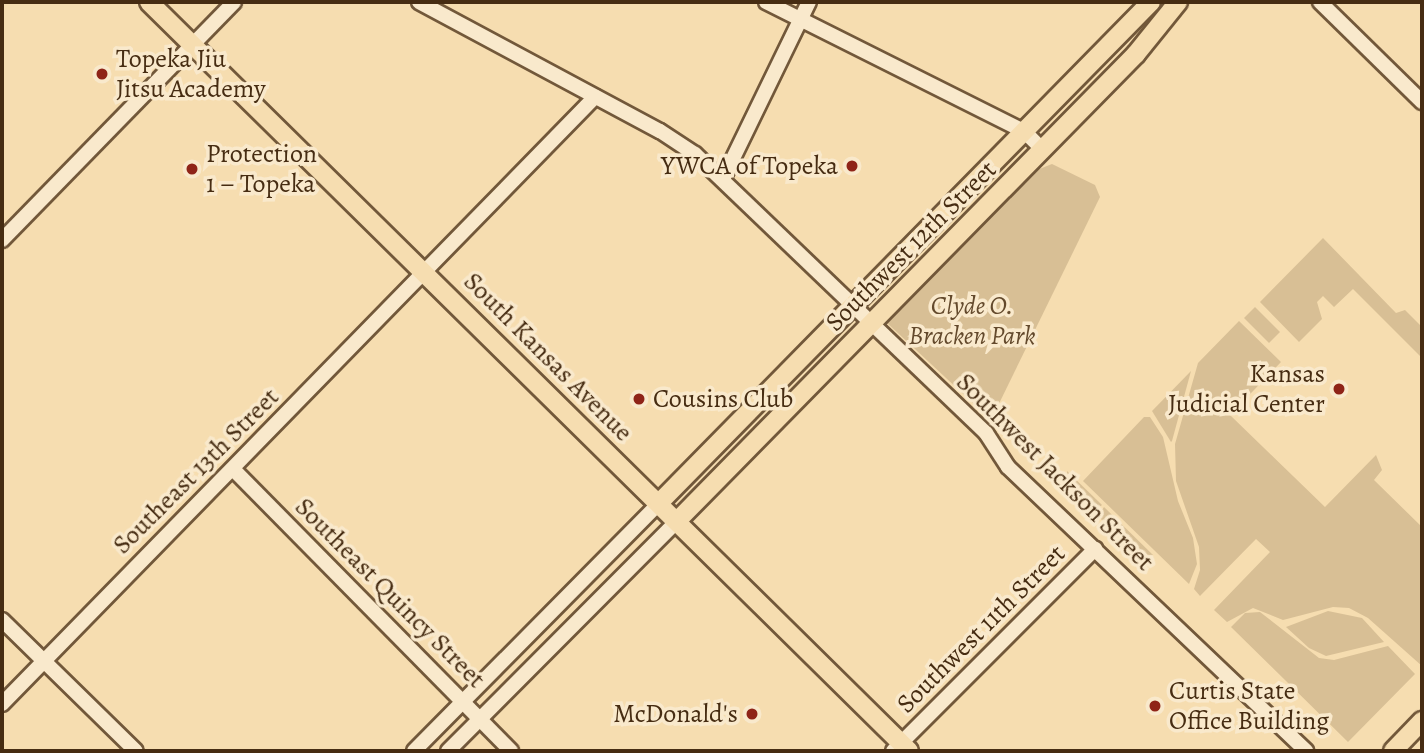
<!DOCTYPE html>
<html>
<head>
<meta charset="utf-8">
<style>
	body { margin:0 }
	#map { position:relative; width:1424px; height:753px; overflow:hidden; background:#f6ddb0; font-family:Alegreya,serif }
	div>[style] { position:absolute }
	.green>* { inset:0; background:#d8bf95 }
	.roads { filter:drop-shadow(2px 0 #72583a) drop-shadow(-2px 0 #72583a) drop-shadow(0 2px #72583a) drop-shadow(0 -2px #72583a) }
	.minor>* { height:14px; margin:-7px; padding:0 7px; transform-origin:7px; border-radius:7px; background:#f9e9cc }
	.major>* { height:18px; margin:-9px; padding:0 9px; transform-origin:9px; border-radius:9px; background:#f6ddb0 }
	.dots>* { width:19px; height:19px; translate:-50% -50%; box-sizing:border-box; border:4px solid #f9e9cc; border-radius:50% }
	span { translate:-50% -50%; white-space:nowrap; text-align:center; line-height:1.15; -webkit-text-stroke:7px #f9e9cc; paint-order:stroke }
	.poi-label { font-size:26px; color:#462c12 }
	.left { translate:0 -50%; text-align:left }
	.right { translate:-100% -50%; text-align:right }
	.street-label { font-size:26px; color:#462c12 }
	.park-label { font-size:26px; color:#63492c; font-style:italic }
	.frame { position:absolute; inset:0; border:4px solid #462c12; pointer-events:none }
</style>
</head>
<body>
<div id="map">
	<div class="green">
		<i style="clip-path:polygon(1052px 164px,1095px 185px,1100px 197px,991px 420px,886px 322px,1032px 172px)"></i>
		<i style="clip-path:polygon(1323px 238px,1396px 313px,1405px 310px,1422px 327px,1422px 358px,1353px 289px,1334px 307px,1323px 296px,1317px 302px,1322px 319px,1299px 342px,1260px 302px)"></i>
		<i style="clip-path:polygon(1255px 307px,1280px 332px,1269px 343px,1244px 318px)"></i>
		<i style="clip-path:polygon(1239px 321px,1281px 362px,1230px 415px,1325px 507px,1376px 455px,1382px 470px,1374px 480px,1422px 527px,1422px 666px,1368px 618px,1349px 608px,1333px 607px,1283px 620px,1253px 608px,1227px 622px,1214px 610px,1270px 552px,1256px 539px,1200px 596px,1194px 589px,1200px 570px,1199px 547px,1176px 481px,1175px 444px,1198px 363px)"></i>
		<i style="clip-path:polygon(1191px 371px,1172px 441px,1171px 442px,1152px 411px)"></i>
		<i style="clip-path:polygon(1144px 417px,1150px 417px,1163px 437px,1178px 501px,1193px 538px,1197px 564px,1189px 584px,1083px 481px)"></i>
		<i style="clip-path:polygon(1067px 471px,1102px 505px,1097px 509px,1093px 512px,1068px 487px)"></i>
		<i style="clip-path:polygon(1104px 507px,1153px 555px,1138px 557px,1098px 516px)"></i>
		<i style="clip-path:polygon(1328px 611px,1362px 618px,1384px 642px,1326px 656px,1309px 648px,1286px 627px)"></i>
		<i style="clip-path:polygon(1260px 612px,1319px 658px,1334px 660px,1388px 646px,1415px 674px,1348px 742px,1231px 627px,1245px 613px)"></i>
	</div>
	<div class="roads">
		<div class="minor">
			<i style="left:419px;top:2px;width:273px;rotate:28.2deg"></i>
			<i style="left:660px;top:131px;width:42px;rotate:33.3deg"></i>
			<i style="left:695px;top:154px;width:403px;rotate:43.8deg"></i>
			<i style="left:986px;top:433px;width:40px;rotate:57.1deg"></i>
			<i style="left:1008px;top:467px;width:412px;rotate:43.6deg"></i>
			<i style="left:766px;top:2px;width:288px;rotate:26.6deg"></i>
			<i style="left:1024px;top:131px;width:27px;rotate:45deg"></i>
			<i style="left:1320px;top:2px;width:143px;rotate:44.4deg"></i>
			<i style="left:723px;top:179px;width:197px;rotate:-64.1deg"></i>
			<i style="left:2px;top:240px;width:332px;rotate:-45.7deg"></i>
			<i style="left:233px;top:469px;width:396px;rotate:45.4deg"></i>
			<i style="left:2px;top:620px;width:187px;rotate:44.4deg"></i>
			<i style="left:2px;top:704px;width:849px;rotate:-45.67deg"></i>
			<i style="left:414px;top:751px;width:349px;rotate:-45.3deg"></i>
			<i style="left:448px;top:751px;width:325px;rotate:-45.1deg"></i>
			<i style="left:893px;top:751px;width:286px;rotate:-45deg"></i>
		</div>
		<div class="major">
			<i style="left:149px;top:2px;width:1067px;rotate:44.58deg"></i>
			<i style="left:659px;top:503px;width:702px;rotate:-45.52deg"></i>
			<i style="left:677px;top:521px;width:655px;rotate:-45.49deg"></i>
			<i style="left:1136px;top:54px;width:67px;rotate:-51.1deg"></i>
			<i style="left:1393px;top:751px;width:42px;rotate:-46deg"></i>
		</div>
	</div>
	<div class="dots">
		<i style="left:102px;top:74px;background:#8f2418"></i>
		<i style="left:852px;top:166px;background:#8f2418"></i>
		<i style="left:192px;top:169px;background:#8f2418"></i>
		<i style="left:1339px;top:389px;background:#8f2418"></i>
		<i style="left:639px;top:399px;background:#8f2418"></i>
		<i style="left:1155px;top:706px;background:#8f2418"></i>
		<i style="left:752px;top:714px;background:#8f2418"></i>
	</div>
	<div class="poi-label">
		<span class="left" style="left:116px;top:74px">Topeka Jiu<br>Jitsu Academy</span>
		<span class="left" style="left:206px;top:169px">Protection<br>1 – Topeka</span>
		<span class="right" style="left:838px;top:166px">YWCA of Topeka</span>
		<span class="right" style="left:1325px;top:389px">Kansas<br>Judicial Center</span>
		<span class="left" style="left:653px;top:399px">Cousins Club</span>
		<span class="left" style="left:1169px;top:706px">Curtis State<br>Office Building</span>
		<span class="right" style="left:738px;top:714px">McDonald's</span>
	</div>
	<div class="street-label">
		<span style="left:911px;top:246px;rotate:-45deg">Southwest 12th Street</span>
		<span style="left:548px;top:357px;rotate:45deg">South Kansas Avenue</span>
		<span style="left:196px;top:471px;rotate:-45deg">Southeast 13th Street</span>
		<span style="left:1055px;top:472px;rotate:45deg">Southwest Jackson Street</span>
		<span style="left:390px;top:593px;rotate:45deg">Southeast Quincy Street</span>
		<span style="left:981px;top:629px;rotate:-45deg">Southwest 11th Street</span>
	</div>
	<div class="park-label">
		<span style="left:972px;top:321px">Clyde O.<br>Bracken Park</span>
	</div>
	<div class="frame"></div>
</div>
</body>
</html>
